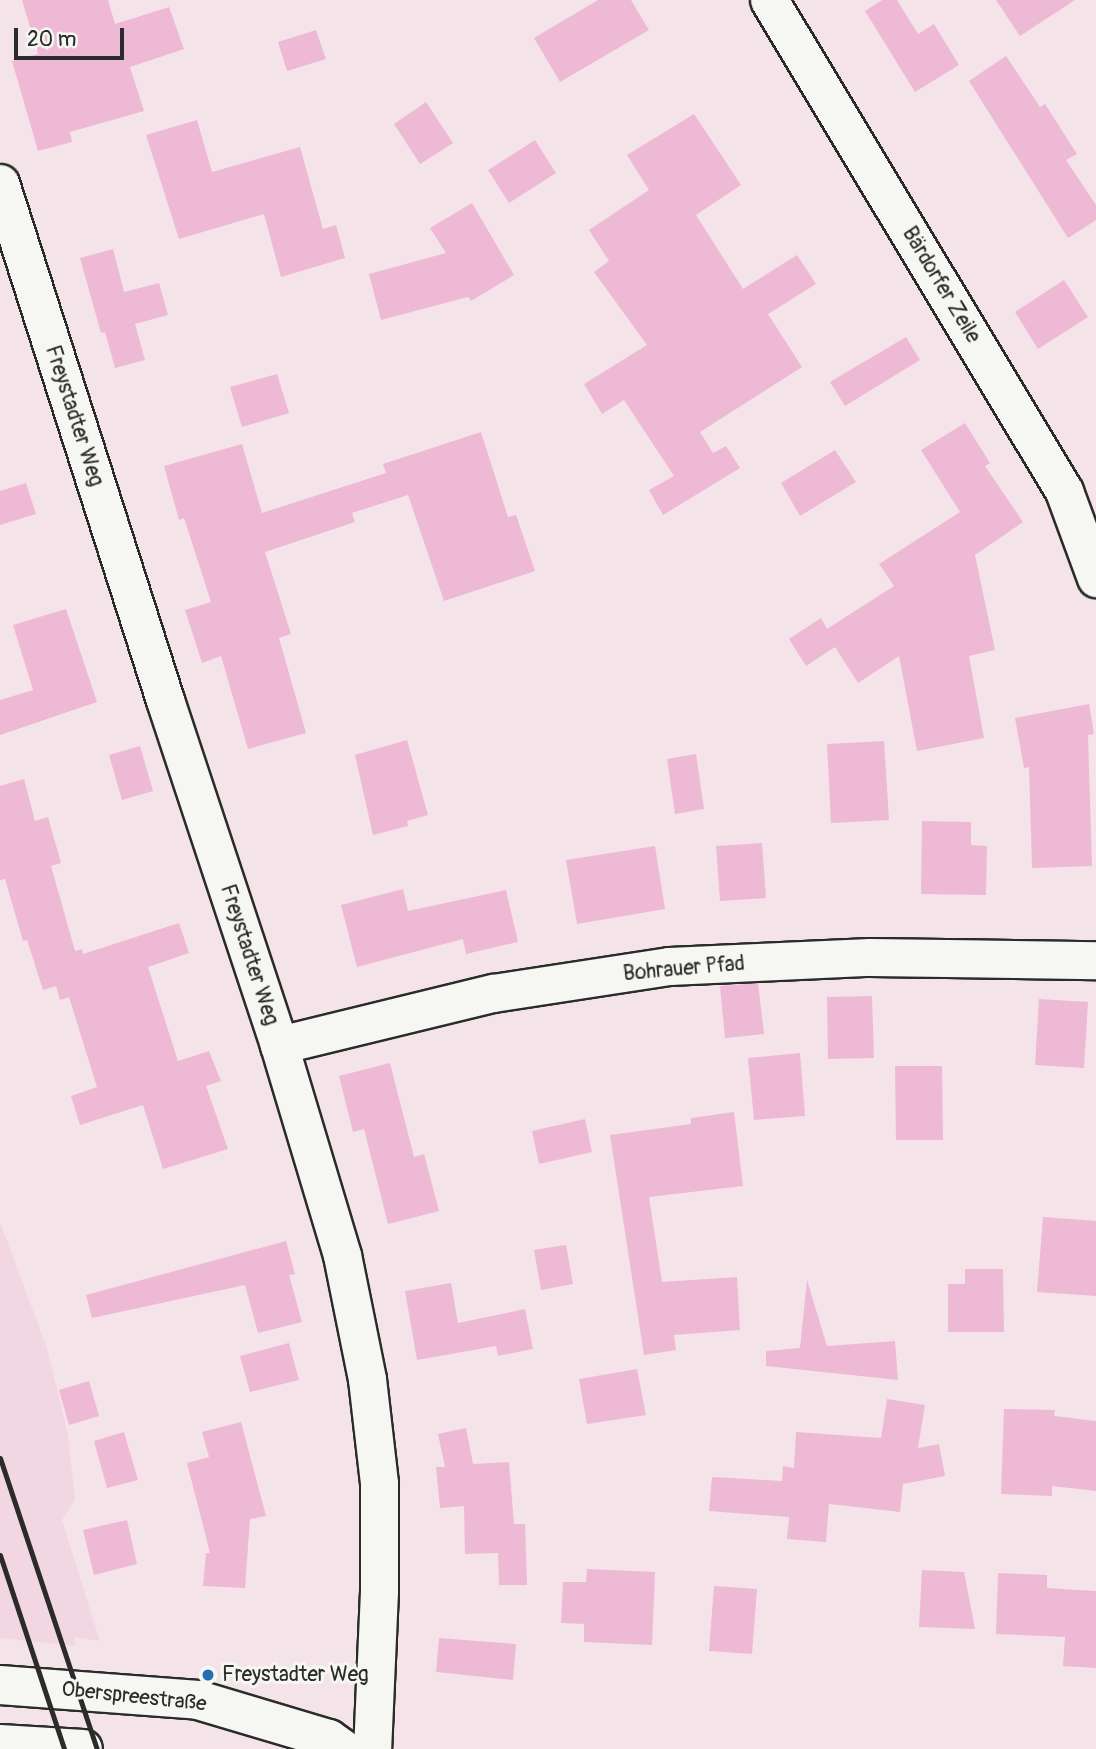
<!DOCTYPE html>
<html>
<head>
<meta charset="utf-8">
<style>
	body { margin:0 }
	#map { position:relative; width:1096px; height:1749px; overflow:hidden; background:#f4e4e9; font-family:Pangolin,sans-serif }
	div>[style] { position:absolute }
	.built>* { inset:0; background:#f2d7e3 }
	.building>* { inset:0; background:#eeb9d5 }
	.roads { filter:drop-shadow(2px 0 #2b2b2b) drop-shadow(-2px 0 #2b2b2b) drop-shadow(0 2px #2b2b2b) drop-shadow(0 -2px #2b2b2b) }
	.street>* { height:37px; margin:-18.5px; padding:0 18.5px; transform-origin:18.5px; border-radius:18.5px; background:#f6f6f2 }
	.secondary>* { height:38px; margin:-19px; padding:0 19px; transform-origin:19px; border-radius:19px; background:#f6f6f2 }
	.rail>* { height:5px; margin:-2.5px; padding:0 2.5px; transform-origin:2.5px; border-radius:2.5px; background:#2b2b2b }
	.dots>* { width:19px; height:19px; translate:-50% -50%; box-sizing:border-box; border:4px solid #f6f6f2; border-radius:50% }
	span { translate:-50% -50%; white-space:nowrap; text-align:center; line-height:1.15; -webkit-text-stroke:6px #f6f6f2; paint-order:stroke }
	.street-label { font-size:21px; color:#2b2b2b }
	.poi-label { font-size:21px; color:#2b2b2b }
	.left { translate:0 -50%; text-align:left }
	.scale { position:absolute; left:14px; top:28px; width:110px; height:32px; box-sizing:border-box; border:4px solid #2b2b2b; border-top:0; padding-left:9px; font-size:21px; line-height:24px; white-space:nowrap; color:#2b2b2b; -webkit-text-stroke:5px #f6f6f2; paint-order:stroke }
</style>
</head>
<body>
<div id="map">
	<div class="built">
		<i style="clip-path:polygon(0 1222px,47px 1348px,68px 1435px,75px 1500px,62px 1520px,100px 1641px,74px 1637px,75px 1646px,0 1638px)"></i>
	</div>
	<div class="building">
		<i style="clip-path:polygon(22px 0,108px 0,115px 24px,169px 7px,184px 49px,130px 67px,144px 111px,70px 132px,72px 142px,38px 151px,12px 61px,38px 54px)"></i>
		<i style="clip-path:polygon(598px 0,631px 0,649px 30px,560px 82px,534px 38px)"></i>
		<i style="clip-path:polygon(882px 0,897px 0,918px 34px,934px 24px,959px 65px,915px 92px,865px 11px)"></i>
		<i style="clip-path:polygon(996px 0,1075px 0,1020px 36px)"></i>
		<i style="clip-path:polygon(316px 30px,326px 59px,287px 71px,278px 42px)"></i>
		<i style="clip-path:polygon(1006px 56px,1040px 107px,1045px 104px,1077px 154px,1066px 160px,1096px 205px,1096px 220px,1068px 238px,969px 81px)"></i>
		<i style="clip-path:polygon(426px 102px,453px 143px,420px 164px,394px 124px)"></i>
		<i style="clip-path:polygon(694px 114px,741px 185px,696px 215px,743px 289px,797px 255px,816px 284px,768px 314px,802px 367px,700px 432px,713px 453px,726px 446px,740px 468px,663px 515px,649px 490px,674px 476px,624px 400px,602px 414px,584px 384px,647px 345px,594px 272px,609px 261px,589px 230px,649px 190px,627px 155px)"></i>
		<i style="clip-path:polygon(197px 120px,212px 172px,300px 147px,323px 229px,336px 225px,345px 258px,281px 277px,264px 214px,179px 239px,146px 135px)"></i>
		<i style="clip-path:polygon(535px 140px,556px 173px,509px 203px,488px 170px)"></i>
		<i style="clip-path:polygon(472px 203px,514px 275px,471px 301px,468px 297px,381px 320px,369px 274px,446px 253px,430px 228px)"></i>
		<i style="clip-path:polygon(113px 249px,124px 292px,159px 283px,168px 315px,135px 324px,145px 360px,115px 368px,105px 332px,101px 333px,80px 258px)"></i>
		<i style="clip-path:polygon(1064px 280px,1088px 317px,1038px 349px,1015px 312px)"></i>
		<i style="clip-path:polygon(906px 337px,920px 360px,845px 406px,830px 382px)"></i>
		<i style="clip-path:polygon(277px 374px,289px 413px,242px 427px,230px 387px)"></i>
		<i style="clip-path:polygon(965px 423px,990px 463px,985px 466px,1023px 522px,975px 555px,995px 650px,969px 656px,984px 738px,917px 751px,899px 656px,858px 683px,835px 647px,806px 666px,789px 639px,821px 618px,827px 629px,894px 586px,879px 564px,960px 512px,921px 450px)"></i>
		<i style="clip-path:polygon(481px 432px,508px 517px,516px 515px,535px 571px,444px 601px,408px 495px,352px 513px,355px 522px,265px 552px,291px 634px,279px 638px,306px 733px,248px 749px,221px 656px,202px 663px,185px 610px,211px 602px,184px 518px,179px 520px,164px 466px,242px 444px,262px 513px,386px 473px,383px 464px)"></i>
		<i style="clip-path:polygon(835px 450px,856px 482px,800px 516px,781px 483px)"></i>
		<i style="clip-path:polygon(26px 483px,36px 514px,0 525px,0 491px)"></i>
		<i style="clip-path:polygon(66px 609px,97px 702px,0 735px,0 700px,33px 690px,13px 625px)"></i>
		<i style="clip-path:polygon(1089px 704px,1094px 734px,1088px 735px,1092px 866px,1032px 868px,1029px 767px,1024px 768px,1015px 718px)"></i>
		<i style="clip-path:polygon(407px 740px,428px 815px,407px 821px,408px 826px,373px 835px,355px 755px)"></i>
		<i style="clip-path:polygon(884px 741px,889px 820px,831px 823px,827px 744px)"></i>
		<i style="clip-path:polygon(140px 746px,153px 791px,122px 800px,109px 755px)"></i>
		<i style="clip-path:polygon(696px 754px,704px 809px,675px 814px,667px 759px)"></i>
		<i style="clip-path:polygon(24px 779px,35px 821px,48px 817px,61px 863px,51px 866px,75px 951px,82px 949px,83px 954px,179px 923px,189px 953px,148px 967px,178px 1061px,209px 1051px,221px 1081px,206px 1086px,228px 1149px,163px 1169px,143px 1105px,80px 1125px,71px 1096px,97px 1087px,69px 997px,60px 1000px,56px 986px,43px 990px,27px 940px,23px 941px,5px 879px,0 880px,0 786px)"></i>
		<i style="clip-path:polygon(922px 821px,971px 822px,971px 845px,987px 846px,986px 895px,921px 894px)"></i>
		<i style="clip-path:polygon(762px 843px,766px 898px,720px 901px,716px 846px)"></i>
		<i style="clip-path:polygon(655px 846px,665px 909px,577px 924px,566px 860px)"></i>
		<i style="clip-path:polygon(403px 889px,408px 911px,506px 890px,518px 942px,466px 954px,463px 939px,357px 967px,341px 905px)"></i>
		<i style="clip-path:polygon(758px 983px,764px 1034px,725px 1038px,720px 986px)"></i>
		<i style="clip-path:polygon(872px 996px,874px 1058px,828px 1059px,827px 997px)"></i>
		<i style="clip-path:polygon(1039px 999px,1088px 1002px,1084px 1068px,1035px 1065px)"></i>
		<i style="clip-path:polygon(800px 1053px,805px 1116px,754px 1120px,748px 1058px)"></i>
		<i style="clip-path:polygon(390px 1063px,414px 1157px,424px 1154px,439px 1211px,388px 1224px,364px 1129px,353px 1132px,339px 1076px)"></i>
		<i style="clip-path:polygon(895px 1066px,942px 1066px,943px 1140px,896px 1140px)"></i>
		<i style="clip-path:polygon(734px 1112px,743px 1186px,649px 1197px,662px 1282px,737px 1277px,740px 1330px,674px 1335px,676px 1350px,644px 1355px,610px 1135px,691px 1124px,691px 1118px)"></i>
		<i style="clip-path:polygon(585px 1119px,592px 1152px,539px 1164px,532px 1131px)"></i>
		<i style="clip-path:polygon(1043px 1217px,1096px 1221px,1096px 1296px,1037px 1292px)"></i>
		<i style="clip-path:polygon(286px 1241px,295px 1274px,289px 1275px,302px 1322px,258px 1333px,245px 1285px,92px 1318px,86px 1295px)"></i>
		<i style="clip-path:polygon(566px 1245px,573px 1284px,541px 1290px,534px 1250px)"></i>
		<i style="clip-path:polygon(965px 1269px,1003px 1269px,1004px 1332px,948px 1332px,948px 1284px,965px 1284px)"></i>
		<i style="clip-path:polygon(807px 1280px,827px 1346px,895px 1341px,898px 1380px,766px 1366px,766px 1351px,800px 1348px)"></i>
		<i style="clip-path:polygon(451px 1283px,458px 1323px,525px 1309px,533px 1349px,498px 1356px,496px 1346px,417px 1360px,405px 1291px)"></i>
		<i style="clip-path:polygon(289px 1343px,299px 1380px,250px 1392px,240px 1356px)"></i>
		<i style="clip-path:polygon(637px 1369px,646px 1415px,587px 1424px,579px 1379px)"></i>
		<i style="clip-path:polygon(89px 1381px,99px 1416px,69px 1425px,59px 1390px)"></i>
		<i style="clip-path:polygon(887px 1399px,925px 1405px,918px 1448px,939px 1444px,945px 1476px,903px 1484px,900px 1512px,829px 1504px,826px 1542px,787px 1539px,789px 1517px,709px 1511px,712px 1477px,782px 1481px,783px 1466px,794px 1468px,796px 1432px,881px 1438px)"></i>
		<i style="clip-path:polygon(1004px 1409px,1055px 1410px,1054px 1416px,1096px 1421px,1096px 1491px,1052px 1486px,1052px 1496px,1001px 1494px)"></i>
		<i style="clip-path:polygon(241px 1422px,266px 1516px,250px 1519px,245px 1588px,203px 1586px,206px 1553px,210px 1553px,187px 1463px,209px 1457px,202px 1432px)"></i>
		<i style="clip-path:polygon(466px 1428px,473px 1464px,509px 1462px,514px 1524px,525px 1524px,527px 1585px,499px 1585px,498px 1553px,465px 1554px,464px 1506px,440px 1508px,436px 1467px,445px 1467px,438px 1434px)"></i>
		<i style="clip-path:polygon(124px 1432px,138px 1480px,107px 1488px,94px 1441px)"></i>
		<i style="clip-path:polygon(127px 1520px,137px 1564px,94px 1575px,83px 1530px)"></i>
		<i style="clip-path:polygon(587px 1569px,655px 1572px,652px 1645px,584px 1642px,584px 1624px,561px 1623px,563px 1582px,586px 1582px)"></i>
		<i style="clip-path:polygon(922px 1570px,964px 1572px,975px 1629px,919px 1627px)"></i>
		<i style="clip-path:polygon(998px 1573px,1047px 1575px,1047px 1588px,1096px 1591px,1096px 1668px,1063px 1666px,1065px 1637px,996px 1634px)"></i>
		<i style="clip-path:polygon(714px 1586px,757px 1589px,752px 1654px,709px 1651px)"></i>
		<i style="clip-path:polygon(439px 1638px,516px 1644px,513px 1680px,436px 1672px)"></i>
	</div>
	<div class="roads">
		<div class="street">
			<i style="left:769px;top:0;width:573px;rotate:59deg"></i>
			<i style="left:1064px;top:491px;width:93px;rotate:69.8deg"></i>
			<i style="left:0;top:183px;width:543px;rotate:72.3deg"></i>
			<i style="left:165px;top:700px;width:363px;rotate:71.7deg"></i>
			<i style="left:279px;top:1045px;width:219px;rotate:73.3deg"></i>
			<i style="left:342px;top:1255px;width:126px;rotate:78.6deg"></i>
			<i style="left:367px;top:1379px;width:105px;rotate:83.4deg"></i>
			<i style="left:379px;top:1483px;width:108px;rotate:90deg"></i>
			<i style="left:379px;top:1591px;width:158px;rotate:92.5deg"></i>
			<i style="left:279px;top:1045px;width:220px;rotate:-13.7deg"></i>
			<i style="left:493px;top:993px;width:178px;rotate:-8.7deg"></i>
			<i style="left:669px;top:966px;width:201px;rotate:-2.6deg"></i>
			<i style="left:870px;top:957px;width:226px;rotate:0.8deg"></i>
		</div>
		<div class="secondary">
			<i style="left:0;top:1685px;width:199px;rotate:4.3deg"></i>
			<i style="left:198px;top:1700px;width:137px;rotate:16.6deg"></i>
			<i style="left:329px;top:1739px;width:17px;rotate:36deg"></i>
			<i style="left:0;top:1744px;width:83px;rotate:3.4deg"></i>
		</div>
	</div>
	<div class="rail">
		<i style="left:0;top:1458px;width:307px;rotate:71.6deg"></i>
		<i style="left:0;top:1555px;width:204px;rotate:71.7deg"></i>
	</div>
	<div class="dots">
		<i style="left:208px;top:1675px;background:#1f6fb2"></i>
	</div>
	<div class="street-label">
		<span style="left:941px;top:285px;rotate:59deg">Bärdorfer Zeile</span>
		<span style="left:74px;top:416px;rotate:72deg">Freystadter Weg</span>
		<span style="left:249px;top:955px;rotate:72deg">Freystadter Weg</span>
		<span style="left:684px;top:969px;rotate:-5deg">Bohrauer Pfad</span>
		<span style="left:134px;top:1697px;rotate:6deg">Oberspreestraße</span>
	</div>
	<div class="poi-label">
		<span class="left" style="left:222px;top:1675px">Freystadter Weg</span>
	</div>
	<div class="scale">20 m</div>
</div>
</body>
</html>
